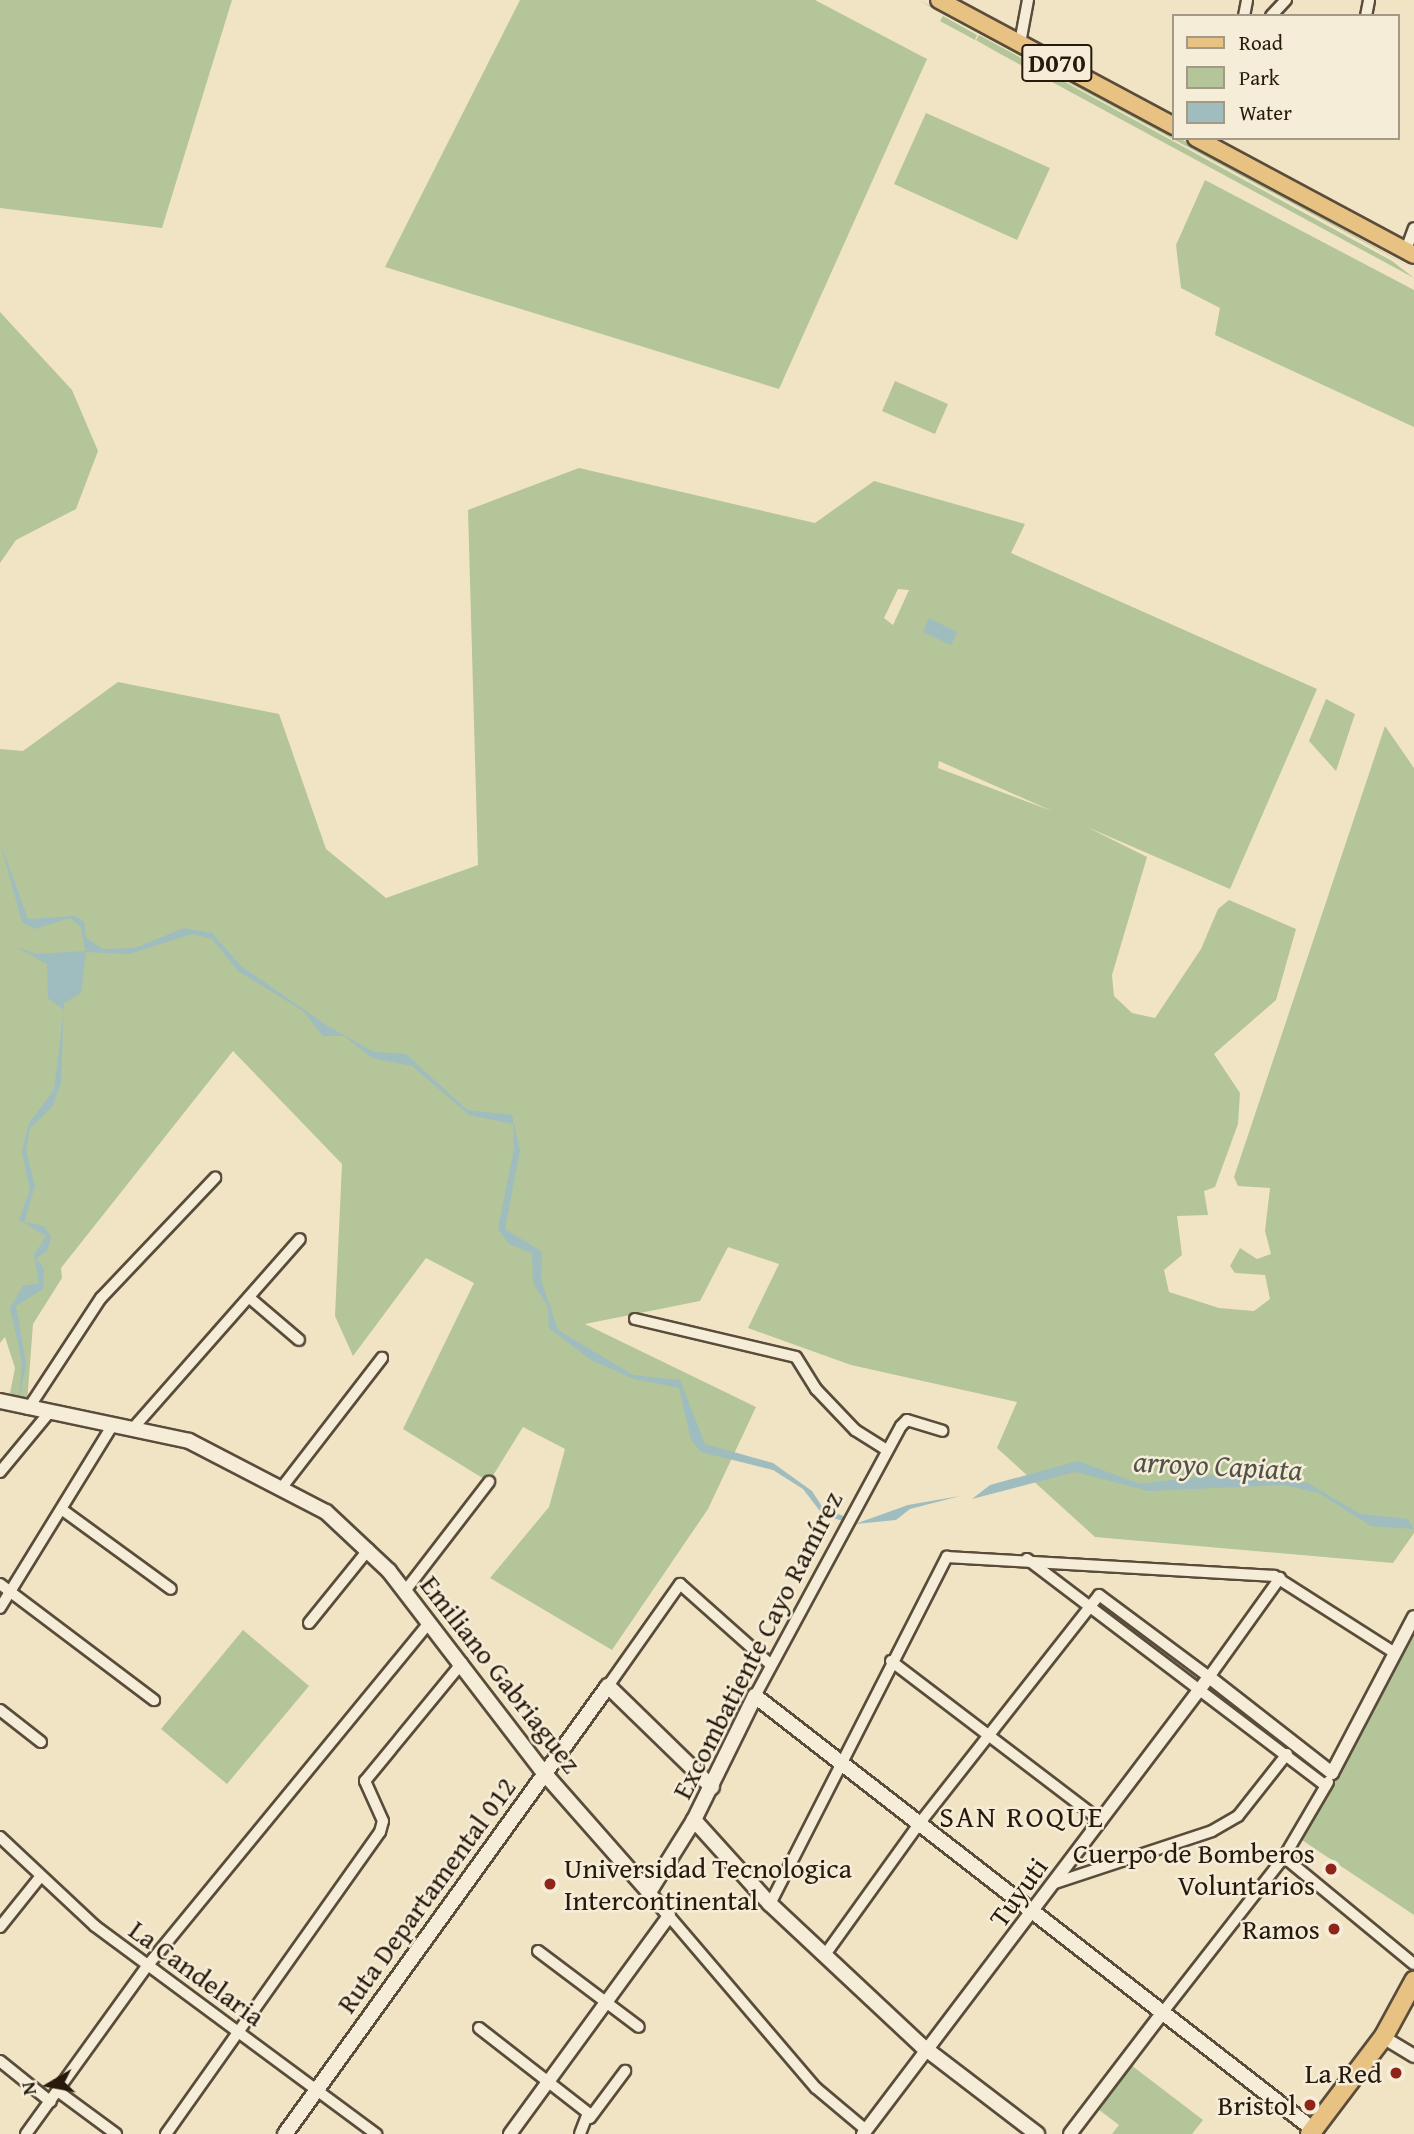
<!DOCTYPE html>
<html>
<head>
<meta charset="utf-8">
<style>
	body { margin:0 }
	#map { position:relative; width:1414px; height:2134px; overflow:hidden; background:#f1e4c4; font-family:"Gentium Book Plus",serif }
	div>[style] { position:absolute }
	.green>* { inset:0; background:#b4c599 }
	.water>* { inset:0; background:#9fbcbe }
	.roads { filter:drop-shadow(2px 0 #5a4c3a) drop-shadow(-2px 0 #5a4c3a) drop-shadow(0 2px #5a4c3a) drop-shadow(0 -2px #5a4c3a) }
	.minor>* { height:10px; margin:-5px; padding:0 5px; transform-origin:5px; border-radius:5px; background:#f6edd9 }
	.tertiary>* { height:12px; margin:-6px; padding:0 6px; transform-origin:6px; border-radius:6px; background:#f6edd9 }
	.secondary>* { height:14px; margin:-7px; padding:0 7px; transform-origin:7px; border-radius:7px; background:#f6edd9 }
	.primary>* { height:16px; margin:-8px; padding:0 8px; transform-origin:8px; border-radius:8px; background:#e8c282 }
	.trunk>* { height:18px; margin:-9px; padding:0 9px; transform-origin:9px; border-radius:9px; background:#e8c282 }
	.dots>* { width:19px; height:19px; translate:-50% -50%; box-sizing:border-box; border:4px solid #f6edd9; border-radius:50% }
	span { translate:-50% -50%; white-space:nowrap; text-align:center; line-height:1.15; -webkit-text-stroke:5px #f6edd9; paint-order:stroke }
	.shield-label span { padding:2px 5px; background:#f6edd9; border:2px solid; border-radius:5px; -webkit-text-stroke-width:0 }
	.shield-label { font-size:26px; color:#271a0c; font-weight:700 }
	.street-label { font-size:28px; color:#271a0c }
	.poi-label { font-size:28px; color:#271a0c }
	.right { translate:-100% -50%; text-align:right }
	.left { translate:0 -50%; text-align:left }
	.water-label { font-size:30px; color:#51534a; font-style:italic }
	.neighbourhood-label { font-size:30px; color:#271a0c; letter-spacing:2px }
	.legend { position:absolute; left:1172px; top:14px; width:228px; height:126px; box-sizing:border-box; background:#f6edd9; border:2px solid #a39987; margin:0; padding:9px 12px; list-style:none; font-size:21px; color:#271a0c }
	.legend li { display:flex; align-items:center; gap:14px; height:35px }
	.legend b { width:35px; border:2px solid #a39987 }
	.north { position:absolute; left:14px; top:2050px; width:70px; height:70px; -webkit-text-stroke:5px #f6edd9; paint-order:stroke; rotate:260deg; font-size:19px; font-weight:700; line-height:28px; text-align:center; color:#271a0c }
	.north::after { content:''; display:block; margin:auto; width:24px; height:32px; background:#271a0c; clip-path:polygon(50% 0,100% 100%,50% 72%,0 100%) }
</style>
</head>
<body>
<div id="map">
	<div class="green">
		<i style="clip-path:polygon(0 0,232px 0,162px 228px,0 208px)"></i>
		<i style="clip-path:polygon(520px 0,815px 0,927px 59px,779px 389px,385px 267px)"></i>
		<i style="clip-path:polygon(918px 0,1018px 48px,1414px 269px,1060px 78px)"></i>
		<i style="clip-path:polygon(943px 16px,977px 35px,975px 40px,940px 21px)"></i>
		<i style="clip-path:polygon(979px 35px,1392px 261px,1414px 278px,995px 51px,976px 40px)"></i>
		<i style="clip-path:polygon(926px 113px,1050px 168px,1017px 240px,894px 184px)"></i>
		<i style="clip-path:polygon(1205px 180px,1414px 290px,1414px 427px,1215px 335px,1220px 308px,1181px 288px,1176px 245px)"></i>
		<i style="clip-path:polygon(0 312px,72px 390px,98px 451px,76px 509px,16px 540px,0 563px)"></i>
		<i style="clip-path:polygon(895px 381px,948px 404px,935px 434px,882px 411px)"></i>
		<i style="clip-path:polygon(evenodd,579px 468px,815px 523px,874px 481px,1025px 524px,1011px 553px,1317px 689px,1230px 889px,1087px 827px,1147px 857px,1112px 975px,1114px 996px,1132px 1013px,1155px 1018px,1201px 949px,1218px 909px,1229px 900px,1296px 929px,1276px 1000px,1214px 1054px,1240px 1093px,1238px 1124px,1215px 1187px,1204px 1191px,1208px 1215px,1177px 1216px,1182px 1255px,1164px 1270px,1169px 1292px,1219px 1308px,1254px 1311px,1270px 1299px,1265px 1275px,1235px 1273px,1230px 1266px,1240px 1248px,1257px 1259px,1271px 1254px,1265px 1231px,1270px 1188px,1238px 1186px,1234px 1177px,1385px 726px,1414px 768px,1414px 1533px,1393px 1563px,1095px 1537px,997px 1448px,1017px 1402px,851px 1365px,748px 1328px,779px 1264px,728px 1247px,700px 1301px,585px 1324px,756px 1407px,708px 1509px,612px 1650px,490px 1578px,549px 1507px,565px 1449px,523px 1427px,489px 1482px,403px 1429px,474px 1283px,426px 1258px,353px 1356px,335px 1316px,342px 1164px,233px 1051px,61px 1268px,62px 1278px,33px 1324px,27px 1403px,9px 1398px,15px 1368px,5px 1337px,0 1343px,0 749px,23px 751px,118px 682px,279px 714px,326px 849px,386px 898px,478px 865px,468px 510px,579px 468px,898px 589px,909px 590px,893px 625px,884px 618px,898px 589px,579px 468px,939px 761px,1052px 811px,938px 768px,939px 761px)"></i>
		<i style="clip-path:polygon(1326px 699px,1355px 714px,1336px 771px,1309px 741px)"></i>
		<i style="clip-path:polygon(1414px 1625px,1414px 1915px,1299px 1838px)"></i>
		<i style="clip-path:polygon(243px 1630px,309px 1686px,227px 1784px,161px 1729px)"></i>
		<i style="clip-path:polygon(1131px 2065px,1203px 2120px,1192px 2134px,1112px 2134px,1119px 2125px,1098px 2109px)"></i>
	</div>
	<div class="water">
		<i style="clip-path:polygon(929px 618px,957px 632px,951px 645px,923px 632px)"></i>
		<i style="clip-path:polygon(0 842px,28px 919px,75px 916px,84px 922px,86px 938px,103px 949px,135px 948px,184px 928px,212px 933px,241px 966px,329px 1027px,374px 1052px,406px 1054px,467px 1110px,512px 1115px,520px 1150px,505px 1229px,542px 1252px,541px 1280px,558px 1330px,633px 1375px,680px 1380px,705px 1444px,773px 1463px,812px 1491px,823px 1508px,846px 1517px,843px 1521px,823px 1515px,803px 1489px,773px 1470px,701px 1452px,691px 1440px,679px 1388px,634px 1379px,591px 1360px,549px 1328px,548px 1307px,533px 1283px,532px 1253px,509px 1244px,498px 1229px,514px 1149px,513px 1124px,469px 1115px,412px 1066px,372px 1058px,344px 1036px,323px 1036px,303px 1011px,238px 971px,212px 939px,192px 934px,129px 954px,86px 952px,81px 993px,64px 1003px,61px 1083px,52px 1107px,30px 1128px,26px 1151px,35px 1186px,24px 1222px,44px 1226px,51px 1237px,47px 1251px,36px 1258px,44px 1269px,43px 1289px,16px 1306px,26px 1364px,19px 1400px,22px 1362px,10px 1308px,23px 1286px,39px 1283px,34px 1255px,46px 1236px,19px 1220px,30px 1190px,22px 1152px,29px 1123px,54px 1090px,64px 1010px,48px 998px,47px 964px,16px 947px,37px 954px,85px 951px,81px 927px,70px 918px,35px 929px,22px 922px)"></i>
		<i style="clip-path:polygon(1078px 1461px,1140px 1484px,1229px 1473px,1308px 1483px,1360px 1514px,1408px 1519px,1414px 1529px,1371px 1526px,1319px 1493px,1284px 1485px,1149px 1491px,1075px 1472px,972px 1499px,990px 1485px)"></i>
		<i style="clip-path:polygon(960px 1496px,910px 1509px,896px 1520px,855px 1524px,908px 1505px)"></i>
	</div>
	<div class="roads">
		<div class="minor">
			<i style="left:1244px;top:16px;width:16px;rotate:-79deg"></i>
			<i style="left:1271px;top:16px;width:22px;rotate:-47deg"></i>
			<i style="left:1366px;top:16px;width:16px;rotate:-79deg"></i>
			<i style="left:1020px;top:43px;width:44px;rotate:-79.5deg"></i>
			<i style="left:1406px;top:250px;width:23px;rotate:-70deg"></i>
			<i style="left:251px;top:1299px;width:63px;rotate:40.5deg"></i>
			<i style="left:635px;top:1319px;width:165px;rotate:13.3deg"></i>
			<i style="left:796px;top:1357px;width:38px;rotate:58deg"></i>
			<i style="left:816px;top:1389px;width:57px;rotate:46.4deg"></i>
			<i style="left:855px;top:1430px;width:38px;rotate:32deg"></i>
			<i style="left:28px;top:1409px;width:133px;rotate:-56.7deg"></i>
			<i style="left:101px;top:1298px;width:166px;rotate:-46.5deg"></i>
			<i style="left:135px;top:1426px;width:249px;rotate:-48.6deg"></i>
			<i style="left:0;top:1472px;width:75px;rotate:-50.4deg"></i>
			<i style="left:283px;top:1486px;width:162px;rotate:-52.3deg"></i>
			<i style="left:64px;top:1511px;width:132px;rotate:36.1deg"></i>
			<i style="left:1027px;top:1559px;width:375px;rotate:37.2deg"></i>
			<i style="left:0;top:1584px;width:193px;rotate:37deg"></i>
			<i style="left:405px;top:1591px;width:138px;rotate:-52.4deg"></i>
			<i style="left:0;top:1608px;width:216px;rotate:-58.4deg"></i>
			<i style="left:309px;top:1623px;width:95px;rotate:-51deg"></i>
			<i style="left:891px;top:1661px;width:264px;rotate:37.3deg"></i>
			<i style="left:608px;top:1686px;width:125px;rotate:-54.8deg"></i>
			<i style="left:680px;top:1584px;width:120px;rotate:41.6deg"></i>
			<i style="left:755px;top:1696px;width:307px;rotate:-61.6deg"></i>
			<i style="left:901px;top:1426px;width:8px;rotate:-45deg"></i>
			<i style="left:907px;top:1420px;width:37px;rotate:17deg"></i>
			<i style="left:0;top:1710px;width:52px;rotate:38deg"></i>
			<i style="left:0;top:1837px;width:130px;rotate:43.1deg"></i>
			<i style="left:95px;top:1926px;width:350px;rotate:36.5deg"></i>
			<i style="left:1284px;top:1857px;width:168px;rotate:39.5deg"></i>
			<i style="left:1055px;top:1883px;width:165px;rotate:-18.3deg"></i>
			<i style="left:1212px;top:1831px;width:30px;rotate:-30deg"></i>
			<i style="left:1238px;top:1816px;width:79px;rotate:-51.7deg"></i>
			<i style="left:770px;top:1904px;width:390px;rotate:-63deg"></i>
			<i style="left:947px;top:1557px;width:328px;rotate:3.3deg"></i>
			<i style="left:1274px;top:1576px;width:143px;rotate:32.5deg"></i>
			<i style="left:669px;top:1916px;width:226px;rotate:49.5deg"></i>
			<i style="left:816px;top:2088px;width:65px;rotate:40deg"></i>
			<i style="left:0;top:1927px;width:64px;rotate:-51.3deg"></i>
			<i style="left:538px;top:1951px;width:126px;rotate:37deg"></i>
			<i style="left:824px;top:1956px;width:163px;rotate:-54.3deg"></i>
			<i style="left:919px;top:1824px;width:291px;rotate:-51.8deg"></i>
			<i style="left:1099px;top:1595px;width:137px;rotate:36.7deg"></i>
			<i style="left:1209px;top:1677px;width:122px;rotate:-54.4deg"></i>
			<i style="left:1163px;top:2012px;width:197px;rotate:-52deg"></i>
			<i style="left:1284px;top:1857px;width:87px;rotate:-59.6deg"></i>
			<i style="left:479px;top:2028px;width:138px;rotate:37.9deg"></i>
			<i style="left:588px;top:2113px;width:22px;rotate:111deg"></i>
			<i style="left:0;top:2061px;width:65px;rotate:38.8deg"></i>
			<i style="left:59px;top:2092px;width:71px;rotate:36.4deg"></i>
			<i style="left:590px;top:2118px;width:59px;rotate:-53.3deg"></i>
			<i style="left:26px;top:2134px;width:208px;rotate:-54.2deg"></i>
			<i style="left:148px;top:1965px;width:444px;rotate:-50.6deg"></i>
			<i style="left:166px;top:2134px;width:370px;rotate:-54.7deg"></i>
			<i style="left:380px;top:1832px;width:11px;rotate:-75deg"></i>
			<i style="left:383px;top:1821px;width:44px;rotate:-114.2deg"></i>
			<i style="left:365px;top:1781px;width:153px;rotate:-50.6deg"></i>
		</div>
		<div class="tertiary">
			<i style="left:1391px;top:2042px;width:27px;rotate:31deg"></i>
			<i style="left:510px;top:2134px;width:270px;rotate:-53.9deg"></i>
			<i style="left:669px;top:1916px;width:31px;rotate:-130deg"></i>
			<i style="left:863px;top:2134px;width:573px;rotate:-52.87deg"></i>
			<i style="left:1209px;top:1677px;width:156px;rotate:38deg"></i>
			<i style="left:1332px;top:1773px;width:176px;rotate:-62.3deg"></i>
			<i style="left:1070px;top:2134px;width:153px;rotate:-52.7deg"></i>
		</div>
		<div class="secondary">
			<i style="left:0;top:1401px;width:193px;rotate:11.9deg"></i>
			<i style="left:189px;top:1441px;width:154px;rotate:27.4deg"></i>
			<i style="left:326px;top:1512px;width:86px;rotate:43.1deg"></i>
			<i style="left:389px;top:1571px;width:256px;rotate:52.5deg"></i>
			<i style="left:545px;top:1774px;width:157px;rotate:48.6deg"></i>
			<i style="left:649px;top:1892px;width:85px;rotate:-58deg"></i>
			<i style="left:694px;top:1820px;width:138px;rotate:-63.8deg"></i>
			<i style="left:755px;top:1696px;width:708px;rotate:37.83deg"></i>
			<i style="left:694px;top:1820px;width:113px;rotate:47.9deg"></i>
			<i style="left:770px;top:1904px;width:208px;rotate:43.1deg"></i>
			<i style="left:922px;top:2046px;width:145px;rotate:37.4deg"></i>
			<i style="left:285px;top:2134px;width:552px;rotate:-54.21deg"></i>
			<i style="left:608px;top:1686px;width:145px;rotate:44.2deg"></i>
		</div>
		<div class="primary">
			<i style="left:939px;top:0;width:267px;rotate:28.2deg"></i>
			<i style="left:1196px;top:138px;width:247px;rotate:28.2deg"></i>
		</div>
		<div class="trunk">
			<i style="left:1310px;top:2134px;width:123px;rotate:-52.9deg"></i>
			<i style="left:1384px;top:2036px;width:63px;rotate:-61.4deg"></i>
		</div>
	</div>
	<div class="dots">
		<i style="left:1331px;top:1869px;background:#8f2418"></i>
		<i style="left:550px;top:1884px;background:#8f2418"></i>
		<i style="left:1334px;top:1929px;background:#8f2418"></i>
		<i style="left:1396px;top:2073px;background:#8f2418"></i>
		<i style="left:1310px;top:2105px;background:#8f2418"></i>
	</div>
	<div class="shield-label">
		<span style="left:1057px;top:63px">D070</span>
	</div>
	<div class="street-label">
		<span style="left:757px;top:1645px;rotate:-63deg">Excombatiente Cayo Ramírez</span>
		<span style="left:501px;top:1674px;rotate:52deg">Emiliano Gabriaguez</span>
		<span style="left:1018px;top:1892px;rotate:-54deg">Tuyuti</span>
		<span style="left:426px;top:1895px;rotate:-54deg">Ruta Departamental 012</span>
		<span style="left:197px;top:1973px;rotate:36deg">La Candelaria</span>
	</div>
	<div class="poi-label">
		<span class="right" style="left:1315px;top:1869px">Cuerpo de Bomberos<br>Voluntarios</span>
		<span class="left" style="left:564px;top:1884px">Universidad Tecnologica<br>Intercontinental</span>
		<span class="right" style="left:1320px;top:1929px">Ramos</span>
		<span class="right" style="left:1382px;top:2073px">La Red</span>
		<span class="right" style="left:1296px;top:2105px">Bristol</span>
	</div>
	<div class="water-label">
		<span style="left:1218px;top:1465px;rotate:3deg">arroyo Capiata</span>
	</div>
	<div class="neighbourhood-label">
		<span style="left:1022px;top:1816px">SAN ROQUE</span>
	</div>
	<ul class="legend">
	<li><b style="height:9px;background:#e8c282"></b>Road</li>
	<li><b style="height:19px;background:#b4c599"></b>Park</li>
	<li><b style="height:19px;background:#9fbcbe"></b>Water</li>
	</ul>
	<div class="north">N</div>
</div>
</body>
</html>
